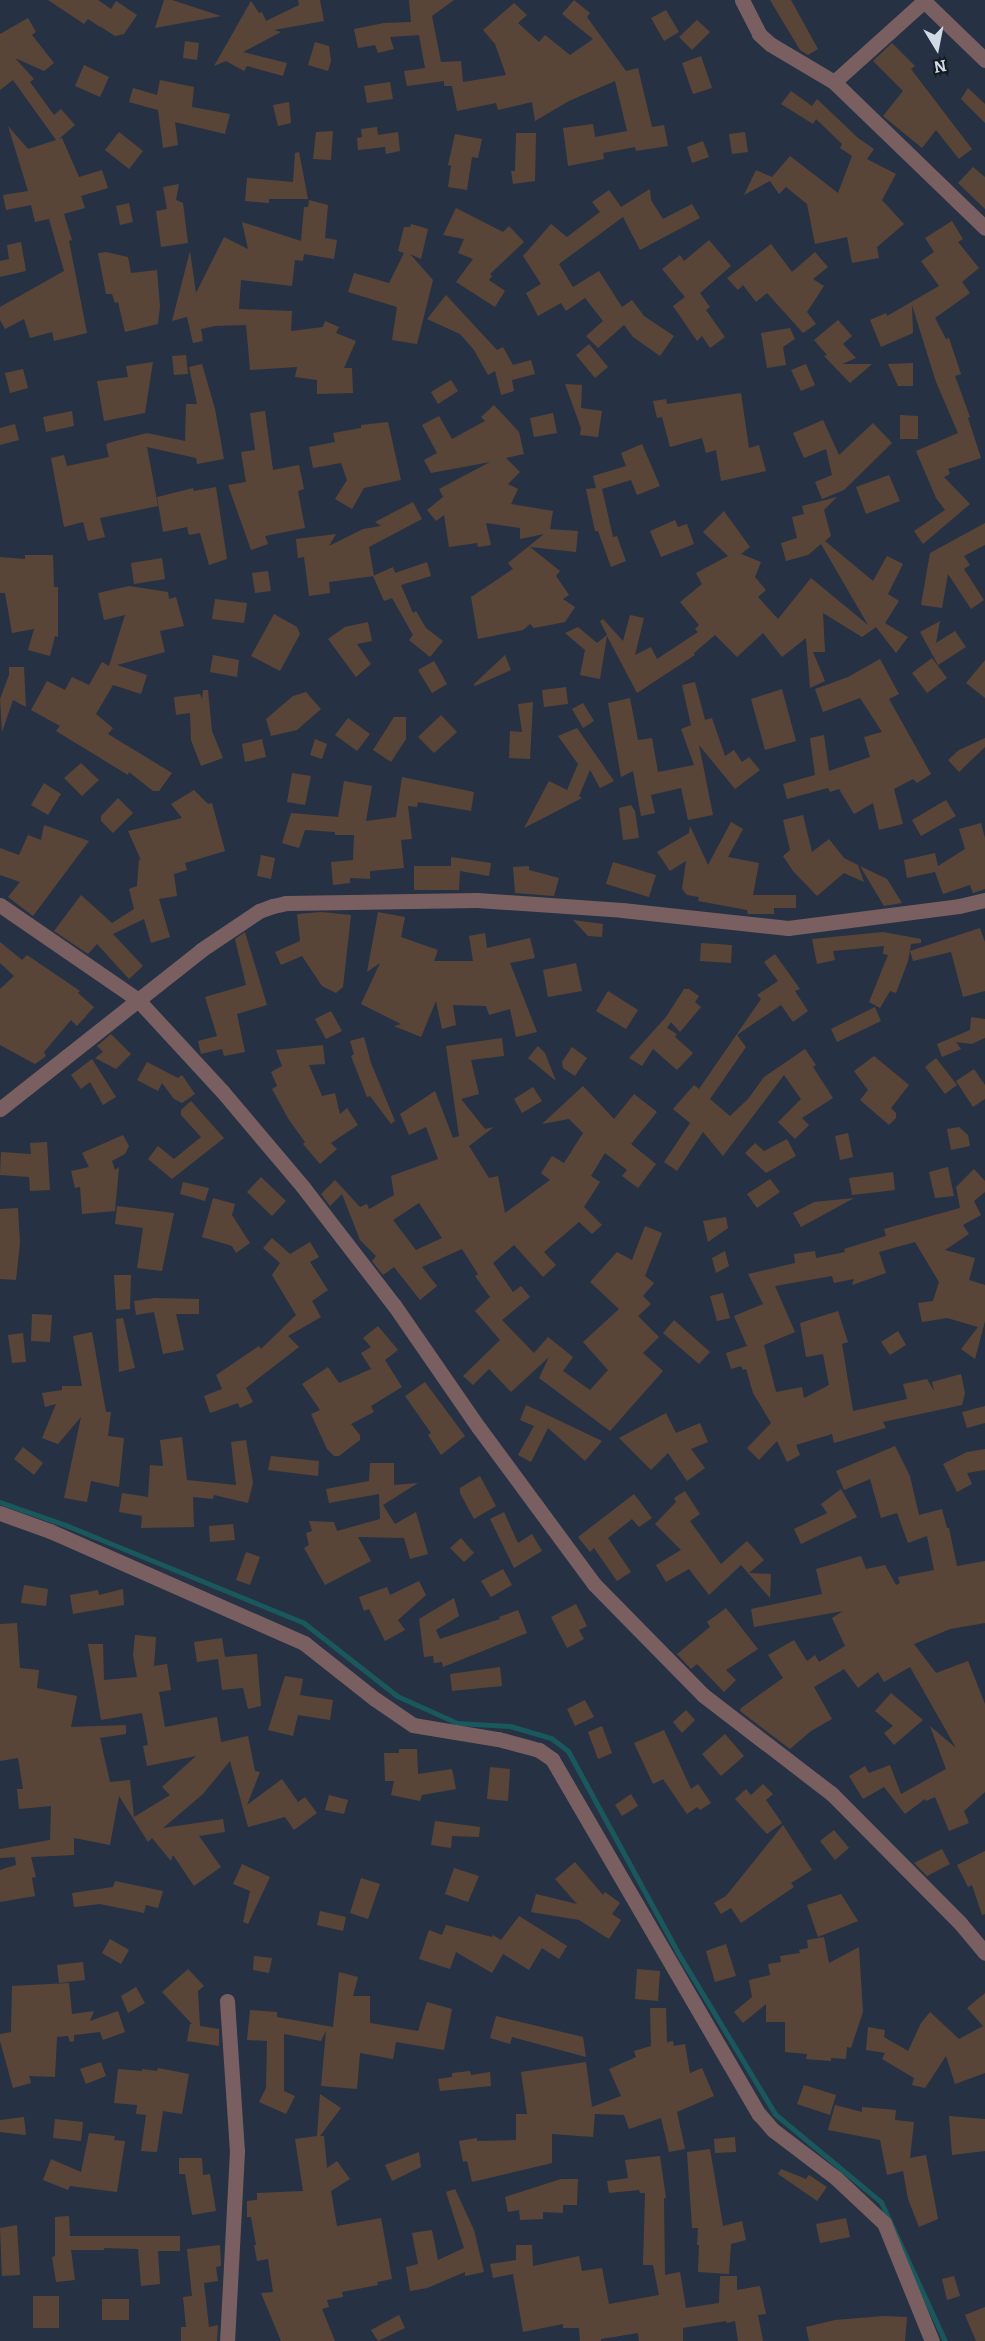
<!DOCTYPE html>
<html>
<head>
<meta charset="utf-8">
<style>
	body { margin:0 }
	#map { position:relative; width:985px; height:2341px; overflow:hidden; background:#263243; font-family:Bitter,serif }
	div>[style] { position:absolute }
	.stream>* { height:5px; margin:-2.5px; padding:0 2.5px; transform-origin:2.5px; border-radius:2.5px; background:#19585c }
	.building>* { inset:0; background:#594538 }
	.minor>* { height:15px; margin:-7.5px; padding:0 7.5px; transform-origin:7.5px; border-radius:7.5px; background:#7a5f61 }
	.tertiary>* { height:15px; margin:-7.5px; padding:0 7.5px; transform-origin:7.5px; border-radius:7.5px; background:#7a5f61 }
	span { translate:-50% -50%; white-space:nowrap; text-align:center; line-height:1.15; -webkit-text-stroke:4.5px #141a21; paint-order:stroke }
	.north { position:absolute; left:907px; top:18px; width:60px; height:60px; -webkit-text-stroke:4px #141a21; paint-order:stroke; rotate:170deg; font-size:16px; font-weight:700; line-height:24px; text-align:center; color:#d1d9e4 }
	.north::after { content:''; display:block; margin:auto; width:21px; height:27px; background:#d1d9e4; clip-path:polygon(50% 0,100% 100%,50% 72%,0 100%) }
</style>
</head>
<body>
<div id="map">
	<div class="stream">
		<i style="left:0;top:1502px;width:72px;rotate:19.4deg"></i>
		<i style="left:68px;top:1526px;width:255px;rotate:22.3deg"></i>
		<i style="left:304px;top:1623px;width:118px;rotate:38.1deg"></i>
		<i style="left:397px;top:1696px;width:66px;rotate:24.2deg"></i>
		<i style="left:457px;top:1723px;width:53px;rotate:3.2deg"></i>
		<i style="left:510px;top:1726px;width:43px;rotate:16.3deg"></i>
		<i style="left:551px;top:1738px;width:21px;rotate:37deg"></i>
		<i style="left:568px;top:1751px;width:236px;rotate:61.4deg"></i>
		<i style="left:681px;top:1958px;width:182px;rotate:58.9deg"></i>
		<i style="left:775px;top:2114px;width:138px;rotate:39.7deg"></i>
		<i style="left:881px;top:2202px;width:153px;rotate:65.3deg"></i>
	</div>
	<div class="building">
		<i style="clip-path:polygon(48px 0,98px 0,111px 9px,116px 1px,137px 15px,124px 34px,115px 36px,101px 27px,103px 25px,100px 27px,88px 19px,84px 24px)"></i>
		<i style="clip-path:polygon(164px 0,172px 0,221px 16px,155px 28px)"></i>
		<i style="clip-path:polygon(298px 0,320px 0,324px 21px,274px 30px,281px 32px,243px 52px,287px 63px,283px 76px,247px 66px,244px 71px,226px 61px,214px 66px,251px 1px,259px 13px,262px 12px,266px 21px,299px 5px)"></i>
		<i style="clip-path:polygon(409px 0,454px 0,432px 16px,441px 62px,461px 61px,463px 82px,506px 75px,495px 44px,483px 30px,514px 3px,527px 15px,518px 23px,539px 42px,545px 35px,570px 55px,593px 39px,562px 14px,574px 0,590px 13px,587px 17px,626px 71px,638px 68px,652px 127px,664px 125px,668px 146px,636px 151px,635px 147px,603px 153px,604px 159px,568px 166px,563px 128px,593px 124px,595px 137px,627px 131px,615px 81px,569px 101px,535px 121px,532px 102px,498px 110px,496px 103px,457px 111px,452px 86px,444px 86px,444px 81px,407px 86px,404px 71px,425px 68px,419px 35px,390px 37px,394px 49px,378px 53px,375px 45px,358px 48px,354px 29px,384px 23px,411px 22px)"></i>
		<i style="clip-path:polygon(770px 0,791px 0,818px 49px,808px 55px,800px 50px)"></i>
		<i style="clip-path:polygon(666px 10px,679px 32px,664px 41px,651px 18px)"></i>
		<i style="clip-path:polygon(28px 18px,36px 32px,32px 35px,54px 63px,44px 71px,15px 58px,34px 79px,30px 82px,54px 115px,61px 109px,75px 125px,59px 139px,62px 138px,79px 177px,102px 170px,108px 188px,81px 196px,85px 208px,64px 214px,72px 240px,69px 241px,87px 333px,54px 341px,52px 332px,30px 338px,24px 319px,5px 329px,0 320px,0 307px,64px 271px,49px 219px,35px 222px,31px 205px,6px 210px,3px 195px,28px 191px,8px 126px,28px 149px,56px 140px,13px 80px,0 90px,0 34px)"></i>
		<i style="clip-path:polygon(697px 20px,710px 32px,692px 50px,679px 37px)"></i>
		<i style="clip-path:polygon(185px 41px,199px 43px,197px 60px,183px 58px)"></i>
		<i style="clip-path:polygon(315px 42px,329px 46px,331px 61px,328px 71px,308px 65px)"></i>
		<i style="clip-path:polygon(892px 43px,915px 66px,911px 69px,972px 149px,959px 159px,936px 130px,922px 148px,883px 116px,903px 91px,873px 61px)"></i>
		<i style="clip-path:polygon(701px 56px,712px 88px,693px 94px,682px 63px)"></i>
		<i style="clip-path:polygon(84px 65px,109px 77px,100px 97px,75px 86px)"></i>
		<i style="clip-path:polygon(160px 80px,194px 87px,192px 107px,230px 114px,225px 134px,175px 122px,178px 145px,163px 148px,158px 110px,129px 102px,133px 88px,157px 95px)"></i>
		<i style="clip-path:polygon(390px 82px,393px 99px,367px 103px,364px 86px)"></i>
		<i style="clip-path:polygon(968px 88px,985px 104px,985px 123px,961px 99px)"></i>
		<i style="clip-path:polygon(791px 91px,812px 106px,817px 99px,858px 138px,874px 149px,867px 159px,896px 174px,882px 200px,904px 224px,877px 247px,879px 258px,852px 263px,847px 237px,815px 244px,807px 204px,786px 187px,779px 194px,770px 181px,744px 195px,756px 170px,772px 177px,790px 156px,838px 193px,852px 156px,840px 148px,842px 144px,816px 119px,813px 124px,781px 104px)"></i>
		<i style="clip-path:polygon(289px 102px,291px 123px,278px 126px,273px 105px)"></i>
		<i style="clip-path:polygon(377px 127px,378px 135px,398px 132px,400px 151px,386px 154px,385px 147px,358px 150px,357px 138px,362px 137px,361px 129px)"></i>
		<i style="clip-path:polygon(333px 131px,331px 160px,313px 159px,316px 132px)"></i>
		<i style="clip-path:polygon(119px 132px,143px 151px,129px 169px,105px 150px)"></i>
		<i style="clip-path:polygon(745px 132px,748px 152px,732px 154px,729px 134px)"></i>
		<i style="clip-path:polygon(516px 133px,536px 133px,535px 181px,513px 184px,511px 171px,515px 171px)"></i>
		<i style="clip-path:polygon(455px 134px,482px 139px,478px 158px,472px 157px,467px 190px,448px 187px,451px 166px,448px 165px)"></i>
		<i style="clip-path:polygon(703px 141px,709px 157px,692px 163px,687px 147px)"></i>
		<i style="clip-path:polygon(299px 152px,308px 199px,269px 199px,269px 203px,245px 201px,247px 178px,293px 182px,295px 153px)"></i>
		<i style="clip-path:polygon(973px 167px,985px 177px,985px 209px,958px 183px)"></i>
		<i style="clip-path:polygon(179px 184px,176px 200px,183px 203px,188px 243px,161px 247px,156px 211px,167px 209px,163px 187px)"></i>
		<i style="clip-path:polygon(650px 189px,651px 200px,663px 219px,692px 204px,700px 218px,640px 250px,623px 217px,559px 264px,573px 287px,599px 271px,622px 307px,632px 300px,644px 316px,674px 336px,660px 356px,633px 337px,624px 325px,598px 348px,586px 336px,603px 321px,585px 298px,566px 311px,561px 303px,538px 316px,526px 293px,541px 284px,523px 256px,551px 224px,567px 237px,600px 212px,592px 202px,609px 190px,621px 207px)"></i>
		<i style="clip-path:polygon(309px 200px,328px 205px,325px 238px,337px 240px,334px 259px,304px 254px,303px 261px,295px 260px,292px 286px,241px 280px,239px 309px,292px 311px,291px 331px,323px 327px,325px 321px,339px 327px,336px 333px,356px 341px,344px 368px,352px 368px,353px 393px,317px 394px,317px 380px,295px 377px,297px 367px,250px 370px,246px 325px,215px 326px,201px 329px,203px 341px,193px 343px,187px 317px,172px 321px,190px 251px,196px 293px,224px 237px,248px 249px,242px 222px,301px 241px,304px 207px,308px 207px)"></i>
		<i style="clip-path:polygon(129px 203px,133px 222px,120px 225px,116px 206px)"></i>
		<i style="clip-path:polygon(456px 208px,503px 232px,509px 226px,524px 242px,490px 274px,492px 276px,489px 280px,505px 291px,495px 307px,456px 282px,473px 259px,458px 253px,464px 239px,443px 235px)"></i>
		<i style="clip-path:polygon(952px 221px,963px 239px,958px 242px,979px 268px,962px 282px,970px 293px,935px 318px,946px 339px,949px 338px,961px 374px,955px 376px,970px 417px,968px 418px,981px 458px,948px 469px,950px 474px,944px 477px,970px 504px,923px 544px,914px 531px,945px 510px,936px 498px,916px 451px,958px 433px,936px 382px,912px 305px,913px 333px,881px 347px,870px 320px,886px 313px,887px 316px,939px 286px,921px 261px,934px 252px,925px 238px)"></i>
		<i style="clip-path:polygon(411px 224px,428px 229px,421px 259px,410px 254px,433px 280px,417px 344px,392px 340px,397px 307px,348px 292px,354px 273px,389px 283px,404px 253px,398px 251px,404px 227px,410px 227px)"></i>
		<i style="clip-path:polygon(709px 240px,731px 266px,700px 293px,710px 307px,706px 310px,725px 337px,710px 348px,702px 336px,697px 341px,673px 306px,685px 297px,662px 269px,680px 255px,684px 261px)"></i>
		<i style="clip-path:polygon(21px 242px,26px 271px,0 277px,0 261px,9px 259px,7px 245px)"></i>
		<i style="clip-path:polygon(771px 244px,792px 272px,815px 252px,828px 267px,813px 279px,824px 286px,807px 312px,816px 324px,803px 333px,767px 293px,756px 302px,743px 285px,738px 290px,727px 278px)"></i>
		<i style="clip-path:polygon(106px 252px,128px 257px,131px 273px,157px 270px,160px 306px,158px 324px,125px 332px,118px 302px,115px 303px,112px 294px,106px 294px,98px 253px)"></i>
		<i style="clip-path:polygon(446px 295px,497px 350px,503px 347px,513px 365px,531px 360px,535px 374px,512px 380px,514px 391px,501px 395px,495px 371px,488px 375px,474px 350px,460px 334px,427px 319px)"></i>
		<i style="clip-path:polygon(838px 320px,852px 336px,843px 344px,856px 358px,842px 364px,872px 364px,850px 383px,824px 356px,827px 355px,814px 340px)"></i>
		<i style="clip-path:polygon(790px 328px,795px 339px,783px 347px,786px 365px,767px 368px,761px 333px)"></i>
		<i style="clip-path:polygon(589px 344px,608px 367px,595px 378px,576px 355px)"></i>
		<i style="clip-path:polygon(186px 355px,188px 374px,174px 375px,172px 356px)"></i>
		<i style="clip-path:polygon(153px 362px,145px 413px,104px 421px,97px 381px,128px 377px,126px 366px)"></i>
		<i style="clip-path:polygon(913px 363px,913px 386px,898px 386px,888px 364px)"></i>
		<i style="clip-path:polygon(202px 364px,215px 409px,224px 459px,197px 464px,196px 458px,147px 447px,158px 506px,100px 518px,105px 537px,88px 541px,83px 522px,64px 527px,51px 458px,64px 455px,67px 466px,109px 457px,106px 445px,108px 443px,147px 433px,185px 441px,186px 404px,197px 404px,189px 367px)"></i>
		<i style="clip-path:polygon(806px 364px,815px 385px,801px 391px,791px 370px)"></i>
		<i style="clip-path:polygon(23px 369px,28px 388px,10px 393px,5px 373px)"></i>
		<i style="clip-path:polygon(451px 380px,458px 391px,438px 404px,431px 392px)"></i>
		<i style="clip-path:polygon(565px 384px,582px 385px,581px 408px,602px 411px,598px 437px,580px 435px,581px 428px)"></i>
		<i style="clip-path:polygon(741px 393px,749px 448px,759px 445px,766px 471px,721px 481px,716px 450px,706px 453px,702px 438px,670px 447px,662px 417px,657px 418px,653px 401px,666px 399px,667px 404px)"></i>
		<i style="clip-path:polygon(494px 405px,519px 432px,524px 454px,506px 458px,520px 472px,508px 484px,518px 489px,511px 504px,553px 511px,550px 529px,578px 531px,576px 552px,530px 547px,560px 571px,556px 576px,569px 595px,563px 599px,575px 607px,565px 622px,534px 628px,530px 624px,523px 630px,478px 639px,471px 597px,513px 569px,508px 563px,544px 534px,520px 539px,520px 528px,486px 523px,491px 545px,478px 547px,477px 543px,449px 547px,444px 515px,436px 521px,427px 510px,443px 497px,439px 489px,490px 462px,431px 473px,424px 460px,437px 453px,422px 425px,439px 416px,452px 439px,485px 421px,481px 417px)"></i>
		<i style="clip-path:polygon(72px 411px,74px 426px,46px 432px,43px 417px)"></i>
		<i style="clip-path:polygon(265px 411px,273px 470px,299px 465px,304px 489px,298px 491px,305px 528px,265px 536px,268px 544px,251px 550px,228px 485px,246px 482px,241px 452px,255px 450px,250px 413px)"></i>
		<i style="clip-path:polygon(553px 413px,557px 433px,534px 437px,530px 418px)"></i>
		<i style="clip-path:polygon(900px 415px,918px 416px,918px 439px,900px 439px)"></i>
		<i style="clip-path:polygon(823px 420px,839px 455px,873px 423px,892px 443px,844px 490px,822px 499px,815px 482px,832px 475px,826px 449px,804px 458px,793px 433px)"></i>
		<i style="clip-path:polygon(388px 422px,401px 480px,364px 488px,352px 509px,335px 499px,347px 480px,341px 463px,313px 468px,309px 447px,335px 442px,333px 433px,361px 428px,361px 425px)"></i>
		<i style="clip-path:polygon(15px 424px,19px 440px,0 445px,0 428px)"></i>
		<i style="clip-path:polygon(642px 444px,660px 486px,637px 495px,631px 480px,602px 489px,613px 537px,617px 536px,626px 561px,611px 567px,598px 531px,595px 531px,586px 489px,596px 488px,593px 476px,626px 466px,621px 453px)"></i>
		<i style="clip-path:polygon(889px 475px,900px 501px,866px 514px,856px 487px)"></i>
		<i style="clip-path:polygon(216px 487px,227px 559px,209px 565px,200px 533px,189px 535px,187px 527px,163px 532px,157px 497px,193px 488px,194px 491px)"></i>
		<i style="clip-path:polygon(837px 497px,824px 510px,831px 536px,825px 541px,873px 581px,887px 556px,903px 564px,888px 594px,899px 601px,885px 623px,908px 637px,896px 653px,876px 627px,862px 637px,823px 613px,825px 652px,813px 652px,825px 681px,810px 688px,806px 638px,782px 657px,763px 633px,737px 657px,715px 635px,694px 653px,695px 655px,637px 693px,607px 636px,600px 679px,580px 675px,585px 650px,565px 633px,578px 627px,597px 643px,607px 635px,600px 621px,603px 619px,623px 641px,630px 615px,644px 618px,635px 655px,651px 647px,657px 659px,698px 632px,695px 629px,699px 625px,680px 602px,702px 584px,696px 573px,728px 556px,703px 532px,724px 511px,750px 547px,741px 554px,761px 562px,755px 577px,766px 590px,758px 597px,778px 619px,811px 578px,868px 625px,821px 544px,808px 555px,786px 561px,781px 543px,797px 538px,792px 517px,804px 514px,802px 506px)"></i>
		<i style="clip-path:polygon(413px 502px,422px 519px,369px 547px,374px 576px,329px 582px,330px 593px,309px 596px,304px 557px,298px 558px,296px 539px,336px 534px,329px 546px,363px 529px,381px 526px,375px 522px)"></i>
		<i style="clip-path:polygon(675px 520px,678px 527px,687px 524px,694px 544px,661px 557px,650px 531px)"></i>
		<i style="clip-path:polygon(985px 523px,985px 545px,964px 556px,970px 565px,964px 569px,984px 600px,971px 609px,948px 574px,942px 608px,921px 605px,930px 553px)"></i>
		<i style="clip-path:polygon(25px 555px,53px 555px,54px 587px,58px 587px,58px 637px,55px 636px,50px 656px,28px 650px,34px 629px,12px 633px,5px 593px,0 593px,0 557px,25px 559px)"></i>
		<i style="clip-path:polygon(162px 558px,165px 579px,134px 584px,131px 563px)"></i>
		<i style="clip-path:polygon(427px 562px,431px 576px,401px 585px,413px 613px,416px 611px,426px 628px,443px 641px,430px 657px,409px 640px,413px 635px,392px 598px,384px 601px,373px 576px,393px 567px,395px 573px)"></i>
		<i style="clip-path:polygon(268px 571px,271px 591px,255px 593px,252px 573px)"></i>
		<i style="clip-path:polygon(129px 586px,168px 592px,169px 599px,176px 597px,184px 626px,160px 631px,165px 652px,117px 665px,147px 675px,141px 694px,113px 685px,96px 714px,113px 728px,108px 734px,172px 773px,159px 791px,153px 791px,129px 772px,128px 775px,56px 731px,60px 726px,31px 710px,47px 681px,65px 690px,72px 677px,89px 685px,102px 662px,109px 666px,125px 615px,104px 620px,98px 593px)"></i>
		<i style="clip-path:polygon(215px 599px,247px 603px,244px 623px,212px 619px)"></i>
		<i style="clip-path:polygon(274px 614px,297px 627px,300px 634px,280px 671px,251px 656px)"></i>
		<i style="clip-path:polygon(940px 621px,936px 643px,955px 631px,966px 647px,938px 665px,920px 632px)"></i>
		<i style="clip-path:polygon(368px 622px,372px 641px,357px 644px,371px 664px,356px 677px,328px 639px,345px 627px)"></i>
		<i style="clip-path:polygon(213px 655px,239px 660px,237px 677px,210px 672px)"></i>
		<i style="clip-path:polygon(505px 655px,511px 670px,475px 686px,474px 684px)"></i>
		<i style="clip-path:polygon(932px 658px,947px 678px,927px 693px,912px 673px)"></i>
		<i style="clip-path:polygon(880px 659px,899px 694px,889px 699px,931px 774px,917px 783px,913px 779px,894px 789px,903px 824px,879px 830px,873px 803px,854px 814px,839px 789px,830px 792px,828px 788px,787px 799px,783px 784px,815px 775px,810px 738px,824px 735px,829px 771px,870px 757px,864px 737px,882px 732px,860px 698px,823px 712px,815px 689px,848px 677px)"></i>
		<i style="clip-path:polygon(985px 660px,985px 698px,966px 683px)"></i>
		<i style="clip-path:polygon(434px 661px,447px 684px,432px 693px,418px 670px)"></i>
		<i style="clip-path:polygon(9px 667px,24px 667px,26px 707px,13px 700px,2px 732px,0 699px,9px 675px)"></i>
		<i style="clip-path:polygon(695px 682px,705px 720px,712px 718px,725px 756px,734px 750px,742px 762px,749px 757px,760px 770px,735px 789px,699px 745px,713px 815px,688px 820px,681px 788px,651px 795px,655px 813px,641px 816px,633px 771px,621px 777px,608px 703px,630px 698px,638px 740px,652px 738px,658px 772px,694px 765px,681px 729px,691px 725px,682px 685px)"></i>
		<i style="clip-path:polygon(566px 687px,568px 704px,544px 707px,542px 690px)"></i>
		<i style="clip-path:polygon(782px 689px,796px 741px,765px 750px,751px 699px)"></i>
		<i style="clip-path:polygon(203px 690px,208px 690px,212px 731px,223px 758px,201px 766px,191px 740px,190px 713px,176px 715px,174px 697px,200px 694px,202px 699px)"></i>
		<i style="clip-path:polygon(306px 692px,321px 709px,297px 730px,271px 736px,266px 719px,293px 696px)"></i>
		<i style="clip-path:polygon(533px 702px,530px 759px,509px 758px,510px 731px,522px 732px,518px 704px)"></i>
		<i style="clip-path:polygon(583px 703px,594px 721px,583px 728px,572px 709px)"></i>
		<i style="clip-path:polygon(441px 715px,457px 732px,434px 753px,418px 737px)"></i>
		<i style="clip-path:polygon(394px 717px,406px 717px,406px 739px,391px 762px,373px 750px)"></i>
		<i style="clip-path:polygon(348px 718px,370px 734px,357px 751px,335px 735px)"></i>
		<i style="clip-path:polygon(577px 728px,614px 781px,600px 788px,590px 770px,579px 796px,582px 798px,524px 828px,549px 781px,567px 790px,578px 764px,558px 736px)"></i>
		<i style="clip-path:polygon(985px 738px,985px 747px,959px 772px,948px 760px,959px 750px)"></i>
		<i style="clip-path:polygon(262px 739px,266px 757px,245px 762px,242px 744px)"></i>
		<i style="clip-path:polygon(315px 739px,327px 744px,322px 759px,310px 755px)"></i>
		<i style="clip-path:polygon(81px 763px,99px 780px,82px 796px,64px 778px)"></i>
		<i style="clip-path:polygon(292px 773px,311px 776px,305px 805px,287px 802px)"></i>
		<i style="clip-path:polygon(402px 777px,474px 792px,471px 811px,418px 802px,417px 807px,408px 806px,412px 839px,401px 840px,404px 868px,370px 871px,370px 879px,350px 878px,350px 883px,333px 885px,331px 862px,353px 860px,354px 835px,335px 835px,335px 832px,305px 830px,299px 848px,282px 843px,291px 813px,338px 817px,344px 781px,372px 786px,366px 821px,396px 817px)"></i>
		<i style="clip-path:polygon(44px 783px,61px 794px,48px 815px,31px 805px)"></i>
		<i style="clip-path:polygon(194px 790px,208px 804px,212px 803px,225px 851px,185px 863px,187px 870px,174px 874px,177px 896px,159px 899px,170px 937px,151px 943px,144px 919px,113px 934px,143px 966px,129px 979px,97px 944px,88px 954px,54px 931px,81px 895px,112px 923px,134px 909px,129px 889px,137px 886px,139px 859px,141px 860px,128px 831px,182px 818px,171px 804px)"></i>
		<i style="clip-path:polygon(118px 798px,133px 813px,113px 833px,101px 821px,101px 816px)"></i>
		<i style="clip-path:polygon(946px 800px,956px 816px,921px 836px,912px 820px)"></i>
		<i style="clip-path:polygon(631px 805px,635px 811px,639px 838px,623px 840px,619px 808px)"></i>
		<i style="clip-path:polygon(803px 815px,812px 852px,829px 839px,844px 858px,858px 865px,864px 882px,844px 873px,817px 896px,793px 871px,783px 856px,790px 850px,783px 820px)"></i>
		<i style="clip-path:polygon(731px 822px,743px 829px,728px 857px,759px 863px,753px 895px,796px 895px,796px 908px,774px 908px,774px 914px,748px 914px,747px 910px,698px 901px,699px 897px,687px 895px,682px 889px,686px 861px,670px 871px,657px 852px,689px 833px,690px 826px,708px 865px)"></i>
		<i style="clip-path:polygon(981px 823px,985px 838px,985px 889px,973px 893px,970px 885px,943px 894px,935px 872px,907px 878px,904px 860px,935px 853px,938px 866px,965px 849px,959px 829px)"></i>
		<i style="clip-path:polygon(44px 825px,89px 841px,33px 916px,8px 897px,20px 882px,0 875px,0 848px,19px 855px,28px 835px,41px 840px)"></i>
		<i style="clip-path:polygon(261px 855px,275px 858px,271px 879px,257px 876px)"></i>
		<i style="clip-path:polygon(451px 857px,491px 863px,489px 876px,460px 871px,459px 890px,414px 890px,414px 866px,451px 866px)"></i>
		<i style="clip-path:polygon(613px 862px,656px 875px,649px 897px,606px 884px)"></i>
		<i style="clip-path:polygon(529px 866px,529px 870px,559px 878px,554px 896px,515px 893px,513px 867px)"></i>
		<i style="clip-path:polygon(860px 866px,887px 879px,902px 903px,884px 906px)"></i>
		<i style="clip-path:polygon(322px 912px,351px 915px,343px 987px,336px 993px,322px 986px,302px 956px,281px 965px,275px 952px,300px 941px,297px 914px)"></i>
		<i style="clip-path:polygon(378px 912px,405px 917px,401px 937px,438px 950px,434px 961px,473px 961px,469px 936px,485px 933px,487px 948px,530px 938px,535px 958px,510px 963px,537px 1032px,516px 1037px,510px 1009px,489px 1015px,486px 1006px,453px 1005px,456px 1025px,442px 1029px,436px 1001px,421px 1037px,394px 1026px,401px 1024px,361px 1004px,380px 963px,367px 972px)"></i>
		<i style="clip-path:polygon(573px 920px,603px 924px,602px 937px,588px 936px)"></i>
		<i style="clip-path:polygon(980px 928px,985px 942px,985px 991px,963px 997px,951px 952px,913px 961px,910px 951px)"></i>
		<i style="clip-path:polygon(245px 932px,267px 1005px,237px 1014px,245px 1052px,224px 1056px,222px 1049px,201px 1054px,198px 1041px,217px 1036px,205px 997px,246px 985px,235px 939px)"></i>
		<i style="clip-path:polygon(883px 932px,921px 939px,921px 943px,911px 944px,908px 961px,896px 993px,890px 991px,880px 1008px,869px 1002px,888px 955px,883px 954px,884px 946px,833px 951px,835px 960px,817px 964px,812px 939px)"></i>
		<i style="clip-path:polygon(0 942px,22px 960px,27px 955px,80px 991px,78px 993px,94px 1007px,77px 1026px,71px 1020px,44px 1052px,46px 1056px,35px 1064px,0 1045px,0 989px,14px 976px,0 963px)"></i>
		<i style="clip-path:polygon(701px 943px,732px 945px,731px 963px,700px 961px)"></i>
		<i style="clip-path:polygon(775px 954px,800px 989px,795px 991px,808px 1011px,793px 1022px,781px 1005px,737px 1035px,746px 1047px,710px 1099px,730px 1116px,748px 1099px,764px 1077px,805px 1049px,816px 1065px,813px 1067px,833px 1098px,802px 1118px,809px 1125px,795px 1139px,778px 1122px,801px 1099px,784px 1075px,723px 1156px,703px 1132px,677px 1171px,664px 1162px,690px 1123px,673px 1109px,694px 1085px,699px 1089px,761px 999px,757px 995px,778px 981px,764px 962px)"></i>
		<i style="clip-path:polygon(576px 963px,582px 991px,548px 997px,543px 970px)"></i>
		<i style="clip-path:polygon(684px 989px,689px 989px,699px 996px,695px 1002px,701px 1007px,680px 1032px,671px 1022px,667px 1028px,677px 1034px,675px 1037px,693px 1053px,677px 1070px,653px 1049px,642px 1066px,629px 1058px,666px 1017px)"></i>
		<i style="clip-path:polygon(608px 991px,638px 1010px,626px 1029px,596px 1011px)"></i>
		<i style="clip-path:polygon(875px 1007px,881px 1021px,837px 1042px,831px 1029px)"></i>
		<i style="clip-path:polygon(331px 1011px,342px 1031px,326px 1039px,315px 1019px)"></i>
		<i style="clip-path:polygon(971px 1017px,985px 1019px,985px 1038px,972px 1044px,956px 1042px,961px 1049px,942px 1057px,937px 1044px,970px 1030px)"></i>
		<i style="clip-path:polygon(111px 1034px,131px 1054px,116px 1069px,95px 1058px,103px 1052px,97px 1046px)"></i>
		<i style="clip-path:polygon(364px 1037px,371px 1063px,395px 1121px,391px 1124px,370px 1096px,367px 1097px,351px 1056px,354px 1054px,350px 1041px)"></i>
		<i style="clip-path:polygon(evenodd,502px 1038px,504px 1056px,471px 1060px,479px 1094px,461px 1099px,485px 1129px,494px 1127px,469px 1146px,489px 1178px,498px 1176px,505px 1213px,550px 1180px,541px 1173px,552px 1156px,564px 1163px,583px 1133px,569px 1119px,542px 1124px,583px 1086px,614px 1119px,634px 1094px,657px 1112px,631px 1144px,656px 1164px,638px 1188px,622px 1176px,627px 1170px,605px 1153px,591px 1176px,600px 1182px,584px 1207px,602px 1225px,592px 1234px,579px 1222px,544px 1252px,556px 1265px,543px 1277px,514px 1245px,493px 1263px,513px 1292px,521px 1286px,530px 1297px,502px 1320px,534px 1353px,548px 1337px,573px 1357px,563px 1371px,590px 1390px,608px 1370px,583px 1342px,619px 1309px,590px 1282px,617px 1252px,632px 1260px,645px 1226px,662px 1233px,645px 1276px,654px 1283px,643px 1296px,651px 1304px,638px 1316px,659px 1337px,643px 1353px,663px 1371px,610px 1431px,539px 1378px,549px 1357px,511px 1392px,489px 1369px,473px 1385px,463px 1376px,500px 1340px,475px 1311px,490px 1297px,475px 1276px,478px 1274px,462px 1249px,422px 1267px,437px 1286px,420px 1300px,394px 1267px,383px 1275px,372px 1261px,376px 1256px,360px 1240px,342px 1194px,330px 1206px,321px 1194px,335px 1180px,360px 1207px,367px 1204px,369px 1209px,394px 1195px,391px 1176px,438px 1159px,426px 1127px,409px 1135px,400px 1114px,435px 1091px,453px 1138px,459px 1136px,446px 1046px,502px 1038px,419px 1203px,442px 1238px,416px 1250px,393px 1220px,419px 1203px)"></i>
		<i style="clip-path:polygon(323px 1045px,325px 1064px,309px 1065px,322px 1096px,335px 1093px,340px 1114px,347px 1108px,358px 1125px,331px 1143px,337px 1149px,320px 1164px,303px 1144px,305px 1142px,289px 1120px,272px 1089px,277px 1086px,271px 1072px,282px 1066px,276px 1050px)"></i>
		<i style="clip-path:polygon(538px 1046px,545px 1053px,556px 1081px,528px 1058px)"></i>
		<i style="clip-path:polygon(572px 1047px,587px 1058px,575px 1076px,563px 1068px,562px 1062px)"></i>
		<i style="clip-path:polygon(874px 1056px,909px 1085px,891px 1108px,896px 1113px,896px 1118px,889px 1125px,860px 1100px,868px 1090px,854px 1071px)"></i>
		<i style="clip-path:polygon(936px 1058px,957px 1085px,945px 1094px,925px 1067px)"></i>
		<i style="clip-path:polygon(92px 1059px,116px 1097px,103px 1105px,90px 1082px,81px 1089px,71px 1075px)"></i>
		<i style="clip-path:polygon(147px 1062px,178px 1078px,182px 1075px,195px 1094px,182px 1103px,174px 1099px,162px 1083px,158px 1091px,137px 1080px)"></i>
		<i style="clip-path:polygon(974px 1069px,985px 1085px,985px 1099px,973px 1107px,956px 1081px)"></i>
		<i style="clip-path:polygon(533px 1087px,542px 1101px,522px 1113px,514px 1099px)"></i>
		<i style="clip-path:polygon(191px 1101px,224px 1138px,172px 1179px,148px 1159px,158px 1146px,174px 1159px,201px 1137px,181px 1115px,181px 1110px)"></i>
		<i style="clip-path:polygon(959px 1127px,968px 1135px,970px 1146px,951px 1150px,947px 1129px)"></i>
		<i style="clip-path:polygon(848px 1133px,853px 1157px,840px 1160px,835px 1136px)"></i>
		<i style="clip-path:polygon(123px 1135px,129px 1146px,125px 1154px,112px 1161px,115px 1170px,119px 1167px,115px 1211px,82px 1214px,80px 1187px,75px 1188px,71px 1171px,89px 1167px,82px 1153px)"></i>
		<i style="clip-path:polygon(787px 1139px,796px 1156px,766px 1173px,745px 1153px,755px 1143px,764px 1151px)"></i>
		<i style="clip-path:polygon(47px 1142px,50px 1190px,30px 1191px,29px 1177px,0 1175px,1px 1152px,31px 1154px,30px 1143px)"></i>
		<i style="clip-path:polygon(948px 1167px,954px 1196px,935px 1198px,929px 1172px)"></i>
		<i style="clip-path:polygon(974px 1169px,985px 1181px,985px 1192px,974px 1201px,981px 1215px,963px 1225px,969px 1234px,945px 1250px,975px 1258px,969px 1280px,985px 1285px,985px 1321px,975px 1359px,961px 1349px,978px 1327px,947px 1318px,922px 1322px,918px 1303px,933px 1301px,939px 1282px,915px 1242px,879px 1252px,886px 1273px,852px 1285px,854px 1279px,834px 1283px,832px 1276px,775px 1286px,795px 1332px,764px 1345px,776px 1392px,802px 1387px,804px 1398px,829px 1385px,823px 1354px,806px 1357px,800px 1323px,838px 1311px,848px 1342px,842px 1344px,853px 1411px,907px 1399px,903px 1384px,927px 1379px,934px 1391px,932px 1382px,961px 1374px,965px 1393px,962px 1405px,883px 1422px,886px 1428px,834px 1443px,832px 1434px,796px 1445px,800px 1455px,787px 1462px,777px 1441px,759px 1460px,747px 1448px,771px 1423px,753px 1393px,746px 1369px,743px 1370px,741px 1366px,731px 1369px,726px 1353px,747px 1346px,734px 1316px,763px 1304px,748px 1274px,795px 1263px,794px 1254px,815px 1251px,816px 1258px,845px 1252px,844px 1249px,886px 1236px,884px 1229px,960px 1208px,956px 1187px)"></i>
		<i style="clip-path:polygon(893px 1172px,895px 1190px,852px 1195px,849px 1178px)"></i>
		<i style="clip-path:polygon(261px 1177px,286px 1201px,272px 1216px,247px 1192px)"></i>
		<i style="clip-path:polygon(770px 1179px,780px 1192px,757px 1208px,747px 1194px)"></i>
		<i style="clip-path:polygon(183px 1182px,209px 1188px,205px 1201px,180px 1194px)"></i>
		<i style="clip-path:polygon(213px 1198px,235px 1204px,232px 1215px,250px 1243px,236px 1253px,232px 1246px,202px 1237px)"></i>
		<i style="clip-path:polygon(854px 1198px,801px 1227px,793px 1213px,814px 1202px)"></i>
		<i style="clip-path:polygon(117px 1206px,174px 1213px,162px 1271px,137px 1268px,143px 1228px,115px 1224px)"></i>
		<i style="clip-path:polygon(18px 1208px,20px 1243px,16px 1280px,0 1279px,0 1209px)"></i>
		<i style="clip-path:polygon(726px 1217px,728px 1228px,708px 1242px,703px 1221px)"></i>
		<i style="clip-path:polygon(272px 1238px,290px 1254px,310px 1242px,319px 1257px,310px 1262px,328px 1290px,312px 1301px,321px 1317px,288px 1336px,299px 1347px,246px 1388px,253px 1402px,240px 1408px,238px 1403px,210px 1413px,204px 1396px,222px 1389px,216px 1375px,259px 1346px,261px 1349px,296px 1315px,272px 1275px,280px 1263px,263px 1248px)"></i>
		<i style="clip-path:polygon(725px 1251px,729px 1266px,716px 1273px,712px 1258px)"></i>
		<i style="clip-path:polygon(114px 1275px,131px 1275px,130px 1309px,116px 1310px)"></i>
		<i style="clip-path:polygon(723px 1293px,730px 1318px,717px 1321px,710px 1296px)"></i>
		<i style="clip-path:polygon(155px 1298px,199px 1299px,199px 1314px,176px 1314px,184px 1350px,163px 1354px,154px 1312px,136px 1315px,134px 1301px)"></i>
		<i style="clip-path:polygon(32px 1314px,52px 1315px,50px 1342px,31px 1341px)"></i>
		<i style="clip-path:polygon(123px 1318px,135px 1368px,119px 1372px,116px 1319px)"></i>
		<i style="clip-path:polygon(674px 1320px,710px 1352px,699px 1364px,663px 1333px)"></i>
		<i style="clip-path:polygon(378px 1326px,398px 1350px,385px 1360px,402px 1387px,371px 1406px,374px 1412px,351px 1424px,360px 1435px,360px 1440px,339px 1456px,334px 1456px,327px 1449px,311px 1414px,320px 1410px,302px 1384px,328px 1367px,339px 1383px,371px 1369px,361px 1353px,371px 1347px,363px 1338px)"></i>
		<i style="clip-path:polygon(898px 1331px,906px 1345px,890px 1355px,881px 1342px)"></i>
		<i style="clip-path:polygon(92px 1332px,106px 1412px,111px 1412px,108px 1436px,124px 1438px,119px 1487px,91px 1481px,87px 1502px,64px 1498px,81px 1417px,58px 1444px,42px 1438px,56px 1404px,45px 1407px,42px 1393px,62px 1390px,62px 1386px,82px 1386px,73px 1336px)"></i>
		<i style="clip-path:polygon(23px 1333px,26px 1362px,12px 1363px,8px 1335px)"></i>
		<i style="clip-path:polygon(425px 1382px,465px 1436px,441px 1455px,428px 1435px,431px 1433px,405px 1396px)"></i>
		<i style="clip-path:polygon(526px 1405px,537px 1410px,602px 1441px,585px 1461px,548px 1428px,531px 1462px,518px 1455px,534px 1426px,520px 1420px)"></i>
		<i style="clip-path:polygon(985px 1406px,985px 1423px,967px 1428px,962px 1412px)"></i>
		<i style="clip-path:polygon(666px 1413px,676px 1433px,700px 1423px,708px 1442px,691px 1449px,705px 1468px,687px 1481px,668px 1453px,651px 1470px,619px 1438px)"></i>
		<i style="clip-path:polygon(182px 1437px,187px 1480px,236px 1485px,231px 1442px,246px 1440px,253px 1483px,248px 1503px,214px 1495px,213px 1499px,193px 1497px,194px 1527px,141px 1528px,142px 1516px,119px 1512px,122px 1493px,148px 1497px,150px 1465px,163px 1466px,160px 1440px)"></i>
		<i style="clip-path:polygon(895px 1446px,910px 1476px,919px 1515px,942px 1509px,947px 1528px,949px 1528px,957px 1566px,985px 1561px,985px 1623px,950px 1629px,914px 1644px,936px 1673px,968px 1661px,985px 1704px,985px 1792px,964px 1811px,969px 1823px,949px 1831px,935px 1797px,926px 1801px,925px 1799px,905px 1814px,884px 1787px,863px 1799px,849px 1776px,865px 1766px,869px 1773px,890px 1765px,901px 1794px,946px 1769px,930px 1726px,956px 1748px,910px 1667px,884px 1682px,878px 1672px,858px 1688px,844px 1669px,814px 1687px,832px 1719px,811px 1731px,790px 1749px,740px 1711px,741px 1708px,783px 1678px,768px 1655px,794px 1640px,807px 1661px,815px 1655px,819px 1662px,845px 1646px,832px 1618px,843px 1611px,754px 1627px,751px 1609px,822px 1594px,816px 1569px,861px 1556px,866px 1569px,885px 1565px,896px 1585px,900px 1583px,898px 1577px,934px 1570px,927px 1536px,908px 1543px,897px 1513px,881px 1518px,870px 1479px,844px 1490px,836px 1471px)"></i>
		<i style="clip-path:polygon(23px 1447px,43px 1463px,34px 1475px,14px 1459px)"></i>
		<i style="clip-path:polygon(985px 1449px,985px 1470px,967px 1473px,972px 1484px,957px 1492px,943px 1464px,967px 1452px)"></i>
		<i style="clip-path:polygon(271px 1456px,319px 1461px,318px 1476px,268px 1470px)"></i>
		<i style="clip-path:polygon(370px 1463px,394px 1463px,394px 1485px,418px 1483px,383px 1505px,395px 1524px,416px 1512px,428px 1554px,410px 1559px,404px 1538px,358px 1537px,371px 1561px,325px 1585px,304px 1548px,309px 1545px,306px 1533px,312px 1531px,309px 1521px,334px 1522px,337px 1531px,380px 1519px,379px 1494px,329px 1503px,326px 1489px,369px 1481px)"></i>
		<i style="clip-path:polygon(480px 1476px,496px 1506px,474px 1519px,460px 1493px,460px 1488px)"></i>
		<i style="clip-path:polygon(841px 1489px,857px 1517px,801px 1544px,794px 1529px,827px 1513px,821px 1504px)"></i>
		<i style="clip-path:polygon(685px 1491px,700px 1514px,690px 1521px,721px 1564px,747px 1541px,764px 1560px,749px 1573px,771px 1574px,770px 1598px,741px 1565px,709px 1595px,689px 1569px,666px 1582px,656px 1565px,681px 1550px,655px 1524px,676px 1502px,674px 1498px)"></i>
		<i style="clip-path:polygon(634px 1494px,652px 1518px,639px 1527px,632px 1519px,608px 1538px,631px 1572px,617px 1581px,594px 1548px,590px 1552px,578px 1537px)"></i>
		<i style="clip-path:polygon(504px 1512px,518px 1543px,532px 1534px,542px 1551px,514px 1568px,490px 1519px)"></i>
		<i style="clip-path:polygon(233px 1524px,235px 1540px,210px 1542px,209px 1526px)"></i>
		<i style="clip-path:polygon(461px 1538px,474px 1553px,464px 1562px,450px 1548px)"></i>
		<i style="clip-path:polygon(246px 1552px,260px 1557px,250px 1585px,236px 1580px)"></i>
		<i style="clip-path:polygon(503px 1569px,512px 1585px,491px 1597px,481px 1581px)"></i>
		<i style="clip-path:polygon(419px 1581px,426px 1595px,398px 1620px,405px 1630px,385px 1641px,369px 1609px,364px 1611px,359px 1597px,387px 1587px,390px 1595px)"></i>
		<i style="clip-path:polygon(24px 1585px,48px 1589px,46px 1606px,21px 1603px)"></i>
		<i style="clip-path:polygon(123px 1589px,124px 1605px,73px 1614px,70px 1595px,98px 1590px,99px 1595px)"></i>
		<i style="clip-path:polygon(454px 1598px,459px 1616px,436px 1630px,440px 1639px,500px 1619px,499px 1617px,518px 1610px,527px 1633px,443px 1667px,442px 1662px,434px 1663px,433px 1656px,424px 1657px,419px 1619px)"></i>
		<i style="clip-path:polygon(576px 1604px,587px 1626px,579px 1630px,584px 1639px,567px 1648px,551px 1617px)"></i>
		<i style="clip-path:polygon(726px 1608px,758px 1649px,726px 1670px,736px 1680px,724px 1692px,697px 1664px,691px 1669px,677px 1654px,710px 1627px,707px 1622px)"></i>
		<i style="clip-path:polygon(17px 1623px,20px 1668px,39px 1670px,37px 1688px,77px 1696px,71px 1727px,126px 1725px,126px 1734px,100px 1738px,110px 1782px,130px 1780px,134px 1817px,170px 1795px,162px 1787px,196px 1756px,147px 1766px,143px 1746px,148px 1745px,142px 1713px,101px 1720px,88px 1644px,103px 1644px,104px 1680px,137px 1677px,133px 1655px,135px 1635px,156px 1637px,154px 1666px,167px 1664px,171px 1690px,159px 1692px,165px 1727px,217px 1717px,221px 1742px,248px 1736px,255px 1771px,260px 1772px,247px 1805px,282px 1779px,298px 1802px,305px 1797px,317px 1813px,294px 1830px,285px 1817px,248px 1827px,230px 1761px,203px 1794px,163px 1828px,223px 1819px,225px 1832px,199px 1836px,221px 1867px,194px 1886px,173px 1855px,171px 1861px,152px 1838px,148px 1842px,119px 1796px,110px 1845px,74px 1838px,74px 1855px,31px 1857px,36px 1877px,32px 1878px,35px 1896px,0 1902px,0 1870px,16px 1865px,15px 1857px,0 1858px,0 1849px,50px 1840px,51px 1806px,19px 1809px,17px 1789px,23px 1789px,18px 1758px,0 1761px,0 1624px)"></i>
		<i style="clip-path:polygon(222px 1638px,225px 1657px,257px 1654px,261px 1706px,248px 1709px,243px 1688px,222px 1690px,218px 1659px,197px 1662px,194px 1642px)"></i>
		<i style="clip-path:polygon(500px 1667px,502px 1686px,452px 1691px,450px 1674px)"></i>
		<i style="clip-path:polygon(285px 1676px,303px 1679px,300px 1695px,333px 1700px,330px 1720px,298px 1715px,293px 1736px,268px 1730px)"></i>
		<i style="clip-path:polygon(891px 1693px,923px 1720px,894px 1745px,884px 1733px,893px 1726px,875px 1711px)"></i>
		<i style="clip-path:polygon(585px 1700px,594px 1717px,575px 1726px,567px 1709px)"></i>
		<i style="clip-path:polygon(686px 1710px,695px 1720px,682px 1733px,673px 1722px)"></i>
		<i style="clip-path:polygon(602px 1726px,612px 1753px,598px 1759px,588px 1732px)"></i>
		<i style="clip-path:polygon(664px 1730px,691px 1789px,698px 1784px,711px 1803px,700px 1810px,697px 1807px,687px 1814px,663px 1779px,653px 1784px,634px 1743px)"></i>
		<i style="clip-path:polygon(725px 1734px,744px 1756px,721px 1776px,702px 1754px)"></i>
		<i style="clip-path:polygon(399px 1749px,417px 1749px,418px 1774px,452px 1769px,456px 1789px,422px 1795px,420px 1801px,391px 1795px,394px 1781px,385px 1781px,384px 1753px,399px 1753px)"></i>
		<i style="clip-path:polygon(490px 1767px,510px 1769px,508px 1801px,487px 1799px)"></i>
		<i style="clip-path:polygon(763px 1784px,773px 1794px,766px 1800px,782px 1823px,767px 1834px,735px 1799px,746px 1789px,751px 1795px)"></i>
		<i style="clip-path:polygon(631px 1794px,638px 1806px,622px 1816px,615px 1805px)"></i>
		<i style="clip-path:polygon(329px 1795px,348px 1800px,344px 1814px,325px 1810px)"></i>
		<i style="clip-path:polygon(435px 1821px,480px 1827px,479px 1837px,452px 1836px,451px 1848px,431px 1845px)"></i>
		<i style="clip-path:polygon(783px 1825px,812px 1870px,791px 1883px,794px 1887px,741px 1923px,731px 1908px,721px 1914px,714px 1903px,726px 1896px)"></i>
		<i style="clip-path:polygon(834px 1830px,849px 1848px,835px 1860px,820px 1841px)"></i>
		<i style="clip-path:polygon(942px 1849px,950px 1864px,927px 1876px,914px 1863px)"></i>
		<i style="clip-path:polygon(985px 1851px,985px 1914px,982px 1915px,972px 1885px,968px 1887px,957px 1865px)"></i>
		<i style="clip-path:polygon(575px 1862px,603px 1895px,605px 1892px,620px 1903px,612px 1914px,621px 1920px,609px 1939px,579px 1920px,531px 1912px,536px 1894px,577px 1904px,555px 1879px)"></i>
		<i style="clip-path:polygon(242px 1864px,270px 1877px,248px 1924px,243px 1922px,250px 1891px,233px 1884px)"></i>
		<i style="clip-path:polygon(454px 1868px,479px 1876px,468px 1902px,445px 1894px)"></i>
		<i style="clip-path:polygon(361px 1878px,380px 1884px,368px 1919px,350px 1913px)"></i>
		<i style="clip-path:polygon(115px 1881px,163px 1891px,158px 1908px,146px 1905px,144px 1913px,100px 1904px,74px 1907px,72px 1893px,113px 1887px)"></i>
		<i style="clip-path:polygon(841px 1894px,858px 1921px,818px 1937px,807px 1905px)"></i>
		<i style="clip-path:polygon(320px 1911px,346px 1917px,343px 1931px,317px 1925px)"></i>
		<i style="clip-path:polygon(519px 1916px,567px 1946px,559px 1959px,542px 1948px,529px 1970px,503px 1954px,492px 1973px,456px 1952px,450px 1969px,419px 1959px,429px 1930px,442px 1935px,446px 1925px,492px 1937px,493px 1935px,501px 1940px)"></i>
		<i style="clip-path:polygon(824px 1937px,829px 1963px,859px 1947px,863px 2012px,851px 2048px,847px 2047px,846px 2059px,831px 2058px,831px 2061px,806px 2059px,807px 2054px,785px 2052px,785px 2022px,766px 2022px,766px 2004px,743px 2023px,734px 2012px,752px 1997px,749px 1980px,770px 1975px,768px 1964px,781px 1962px,780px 1956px,800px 1953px,799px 1950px,808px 1948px,807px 1940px)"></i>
		<i style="clip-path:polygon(110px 1939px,129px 1950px,121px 1964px,102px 1953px)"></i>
		<i style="clip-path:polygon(726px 1944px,736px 1976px,715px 1982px,706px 1951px)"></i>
		<i style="clip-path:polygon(254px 1956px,272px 1958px,269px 1973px,253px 1970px)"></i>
		<i style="clip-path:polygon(83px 1962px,85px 1980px,59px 1983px,57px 1965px)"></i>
		<i style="clip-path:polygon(188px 1969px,204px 1986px,198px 1991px,200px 2026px,219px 2029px,219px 2046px,187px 2041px,190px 2024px,192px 2024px,162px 1992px)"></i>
		<i style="clip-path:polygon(637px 1969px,660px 1971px,658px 2001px,635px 1999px)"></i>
		<i style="clip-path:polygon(339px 1972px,358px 1977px,353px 1996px,370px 1996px,370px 2023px,418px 2031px,427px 2002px,452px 2009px,444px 2050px,396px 2042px,393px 2059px,360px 2053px,357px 2089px,321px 2086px,326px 2031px,321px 2041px,284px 2034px,284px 2091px,295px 2096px,286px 2114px,259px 2102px,266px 2088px,267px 2041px,247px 2040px,250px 2010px,277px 2012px,277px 2017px,333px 2027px)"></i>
		<i style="clip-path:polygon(69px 1983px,72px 2014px,94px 2011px,90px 2021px,118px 2011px,125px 2032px,103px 2040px,100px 2032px,74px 2035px,74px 2041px,70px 2042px,68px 2036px,57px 2037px,55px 2077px,29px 2076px,31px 2083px,13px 2088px,0 2041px,0 2034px,11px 2032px,12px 1986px)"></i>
		<i style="clip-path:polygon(136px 1987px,145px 2003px,128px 2013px,121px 1996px)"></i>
		<i style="clip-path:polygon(985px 1993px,985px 2073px,955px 2084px,946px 2056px,925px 2088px,912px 2085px,914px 2078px,882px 2059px,885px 2053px,866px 2050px,868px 2027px,885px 2030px,884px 2037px,908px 2051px,921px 2023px,930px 2012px,959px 2039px,983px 2026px,967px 2008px)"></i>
		<i style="clip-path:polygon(650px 2008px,666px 2008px,667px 2042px,673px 2041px,674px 2046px,685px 2044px,690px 2073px,702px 2068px,714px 2096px,677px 2112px,685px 2149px,669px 2152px,661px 2118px,629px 2129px,624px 2115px,595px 2114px,593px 2137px,552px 2134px,552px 2163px,472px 2182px,467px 2161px,463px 2162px,459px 2141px,477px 2138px,477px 2141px,516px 2140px,516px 2114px,527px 2114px,521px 2072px,586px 2062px,592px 2107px,621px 2096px,609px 2069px,636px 2057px,634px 2051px,651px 2046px)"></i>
		<i style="clip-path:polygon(496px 2016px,583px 2037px,586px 2057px,512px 2037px,510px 2044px,490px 2038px)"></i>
		<i style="clip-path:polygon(101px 2062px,106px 2076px,86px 2084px,80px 2069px)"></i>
		<i style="clip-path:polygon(158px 2068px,189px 2074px,182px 2114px,163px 2111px,157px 2152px,141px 2151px,146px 2115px,136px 2114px,137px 2105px,114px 2103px,118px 2069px,142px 2071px,142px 2069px,157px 2071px)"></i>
		<i style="clip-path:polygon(470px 2071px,471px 2075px,490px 2072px,491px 2086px,440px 2091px,438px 2079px,452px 2077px,452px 2073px)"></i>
		<i style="clip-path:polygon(804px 2085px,836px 2095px,830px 2115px,797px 2104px)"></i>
		<i style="clip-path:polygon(320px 2094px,341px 2108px,320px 2136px,324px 2136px,327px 2168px,337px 2161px,350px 2179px,331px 2191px,337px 2226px,381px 2218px,392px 2279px,377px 2282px,378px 2285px,342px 2292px,343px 2297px,327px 2300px,329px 2307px,322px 2309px,335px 2341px,281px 2341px,261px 2293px,273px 2292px,268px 2259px,257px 2261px,254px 2245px,256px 2245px,251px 2217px,247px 2217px,247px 2201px,257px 2200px,257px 2193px,303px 2191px,295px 2139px,317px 2136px)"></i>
		<i style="clip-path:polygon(835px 2105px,862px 2112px,862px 2107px,896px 2110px,895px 2120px,914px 2122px,910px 2158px,926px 2155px,938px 2219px,919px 2227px,908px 2199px,903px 2171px,887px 2175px,880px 2140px,828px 2130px)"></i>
		<i style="clip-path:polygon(949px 2116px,985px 2119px,985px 2151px,952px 2155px)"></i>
		<i style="clip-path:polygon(24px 2117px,26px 2135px,0 2132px,0 2120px)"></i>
		<i style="clip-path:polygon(55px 2119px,83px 2122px,81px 2141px,53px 2138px)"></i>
		<i style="clip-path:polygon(89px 2133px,115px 2136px,114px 2140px,125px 2141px,117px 2192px,70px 2186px,68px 2190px,43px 2180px,51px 2159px,81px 2172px)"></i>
		<i style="clip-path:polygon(735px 2137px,736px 2152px,715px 2153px,714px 2139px)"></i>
		<i style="clip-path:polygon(710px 2149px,723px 2226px,742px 2221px,746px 2240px,731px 2244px,729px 2274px,698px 2272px,699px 2245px,697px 2245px,698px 2228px,692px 2228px,687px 2152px)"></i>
		<i style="clip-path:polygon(419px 2152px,421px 2167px,392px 2181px,385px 2165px)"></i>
		<i style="clip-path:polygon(660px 2156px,666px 2198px,664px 2198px,665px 2275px,680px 2272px,686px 2308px,719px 2303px,720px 2276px,737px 2276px,737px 2290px,760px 2286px,766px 2314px,758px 2315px,763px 2341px,738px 2341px,735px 2321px,727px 2323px,726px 2321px,683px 2328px,683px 2341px,639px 2341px,638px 2333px,601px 2339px,601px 2341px,580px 2341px,579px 2328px,563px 2328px,563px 2324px,523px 2332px,513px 2274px,493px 2278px,490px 2264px,516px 2260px,516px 2245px,532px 2245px,533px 2266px,579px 2256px,582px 2271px,602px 2268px,609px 2304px,659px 2295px,653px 2265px,643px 2265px,645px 2193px,640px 2193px,639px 2190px,609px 2193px,607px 2181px,628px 2178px,625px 2160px)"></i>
		<i style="clip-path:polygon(179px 2158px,202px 2158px,203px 2175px,210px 2174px,216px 2211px,192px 2215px,185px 2174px,179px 2174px)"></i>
		<i style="clip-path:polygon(781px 2169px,806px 2179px,809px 2175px,827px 2187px,817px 2201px,778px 2174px)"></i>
		<i style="clip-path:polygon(561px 2179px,578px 2179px,577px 2205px,563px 2205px,563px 2213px,543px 2212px,543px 2219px,520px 2220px,519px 2210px,508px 2212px,505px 2197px)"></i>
		<i style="clip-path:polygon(455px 2189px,474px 2230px,484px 2272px,465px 2276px,465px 2272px,427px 2288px,410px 2291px,406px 2267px,418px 2264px,412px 2233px,432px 2230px,438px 2260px,464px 2248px,446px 2192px)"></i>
		<i style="clip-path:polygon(69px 2216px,70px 2236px,180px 2236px,180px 2251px,158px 2251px,160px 2284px,141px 2286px,138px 2249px,104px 2248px,104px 2250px,71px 2250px,75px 2280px,56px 2282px,52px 2257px,55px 2256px,55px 2217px)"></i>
		<i style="clip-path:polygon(846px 2218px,850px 2237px,820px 2243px,816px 2224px)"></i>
		<i style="clip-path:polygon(17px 2225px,20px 2275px,2px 2276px,0 2228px)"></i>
		<i style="clip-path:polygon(220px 2245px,221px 2266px,216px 2267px,218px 2281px,204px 2283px,209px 2327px,218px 2325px,217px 2341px,181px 2341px,181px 2327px,186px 2327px,183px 2297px,192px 2296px,187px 2249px)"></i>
		<i style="clip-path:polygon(954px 2276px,960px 2296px,947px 2300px,942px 2279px)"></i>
		<i style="clip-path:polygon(33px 2296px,59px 2296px,59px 2328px,33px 2328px)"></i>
		<i style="clip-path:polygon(102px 2299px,129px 2299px,129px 2320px,102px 2320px)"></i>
		<i style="clip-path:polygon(985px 2307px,985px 2341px,976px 2341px,965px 2315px)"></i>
		<i style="clip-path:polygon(399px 2315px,405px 2328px,378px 2341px,371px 2330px)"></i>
		<i style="clip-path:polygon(884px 2316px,907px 2317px,905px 2341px,809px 2341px,806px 2327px,835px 2320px)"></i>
	</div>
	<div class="minor">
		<i style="left:924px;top:1px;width:85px;rotate:44deg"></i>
		<i style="left:834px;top:82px;width:122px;rotate:-42deg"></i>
		<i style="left:0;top:1109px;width:256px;rotate:-38.3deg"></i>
		<i style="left:201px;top:950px;width:70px;rotate:-33.9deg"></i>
		<i style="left:259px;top:911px;width:15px;rotate:-20deg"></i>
		<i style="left:273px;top:906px;width:13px;rotate:-13deg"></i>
		<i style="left:286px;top:903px;width:191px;rotate:-0.9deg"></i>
		<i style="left:477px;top:900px;width:145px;rotate:3.9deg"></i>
		<i style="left:622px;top:910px;width:167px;rotate:6.2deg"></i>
		<i style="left:788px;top:928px;width:172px;rotate:-7.3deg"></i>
		<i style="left:959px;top:906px;width:27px;rotate:-13deg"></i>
		<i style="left:0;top:1513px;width:53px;rotate:19.8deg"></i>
		<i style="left:50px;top:1531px;width:278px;rotate:23.8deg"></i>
		<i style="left:304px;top:1643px;width:90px;rotate:38.3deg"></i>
		<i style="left:375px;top:1699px;width:46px;rotate:34.4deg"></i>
		<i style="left:413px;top:1725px;width:86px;rotate:9.4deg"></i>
		<i style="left:498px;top:1739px;width:42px;rotate:15deg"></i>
		<i style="left:539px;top:1750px;width:16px;rotate:35deg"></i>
		<i style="left:552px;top:1759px;width:411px;rotate:59.8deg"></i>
		<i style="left:759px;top:2114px;width:21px;rotate:49deg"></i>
		<i style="left:773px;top:2130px;width:79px;rotate:37.3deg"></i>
		<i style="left:836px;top:2178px;width:66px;rotate:43.2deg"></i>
		<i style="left:884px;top:2223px;width:127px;rotate:67.9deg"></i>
		<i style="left:227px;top:2001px;width:150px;rotate:86.2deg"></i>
		<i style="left:237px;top:2151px;width:190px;rotate:93deg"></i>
	</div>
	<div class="tertiary">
		<i style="left:742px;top:0;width:38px;rotate:63deg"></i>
		<i style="left:759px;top:34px;width:15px;rotate:42deg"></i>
		<i style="left:770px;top:44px;width:74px;rotate:30.7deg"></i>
		<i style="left:834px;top:82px;width:210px;rotate:44deg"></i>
		<i style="left:0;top:905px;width:168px;rotate:34.5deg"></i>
		<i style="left:138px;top:1000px;width:124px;rotate:47.3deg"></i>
		<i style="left:222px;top:1091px;width:126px;rotate:49.8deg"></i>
		<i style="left:303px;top:1187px;width:149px;rotate:52.4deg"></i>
		<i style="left:394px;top:1305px;width:150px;rotate:55.4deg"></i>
		<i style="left:479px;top:1428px;width:194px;rotate:53.6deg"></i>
		<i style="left:594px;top:1584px;width:156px;rotate:45.5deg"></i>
		<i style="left:703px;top:1695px;width:163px;rotate:37.5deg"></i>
		<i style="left:832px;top:1794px;width:182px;rotate:45.2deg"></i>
		<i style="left:960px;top:1923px;width:39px;rotate:50deg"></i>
	</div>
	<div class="north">N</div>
</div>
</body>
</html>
